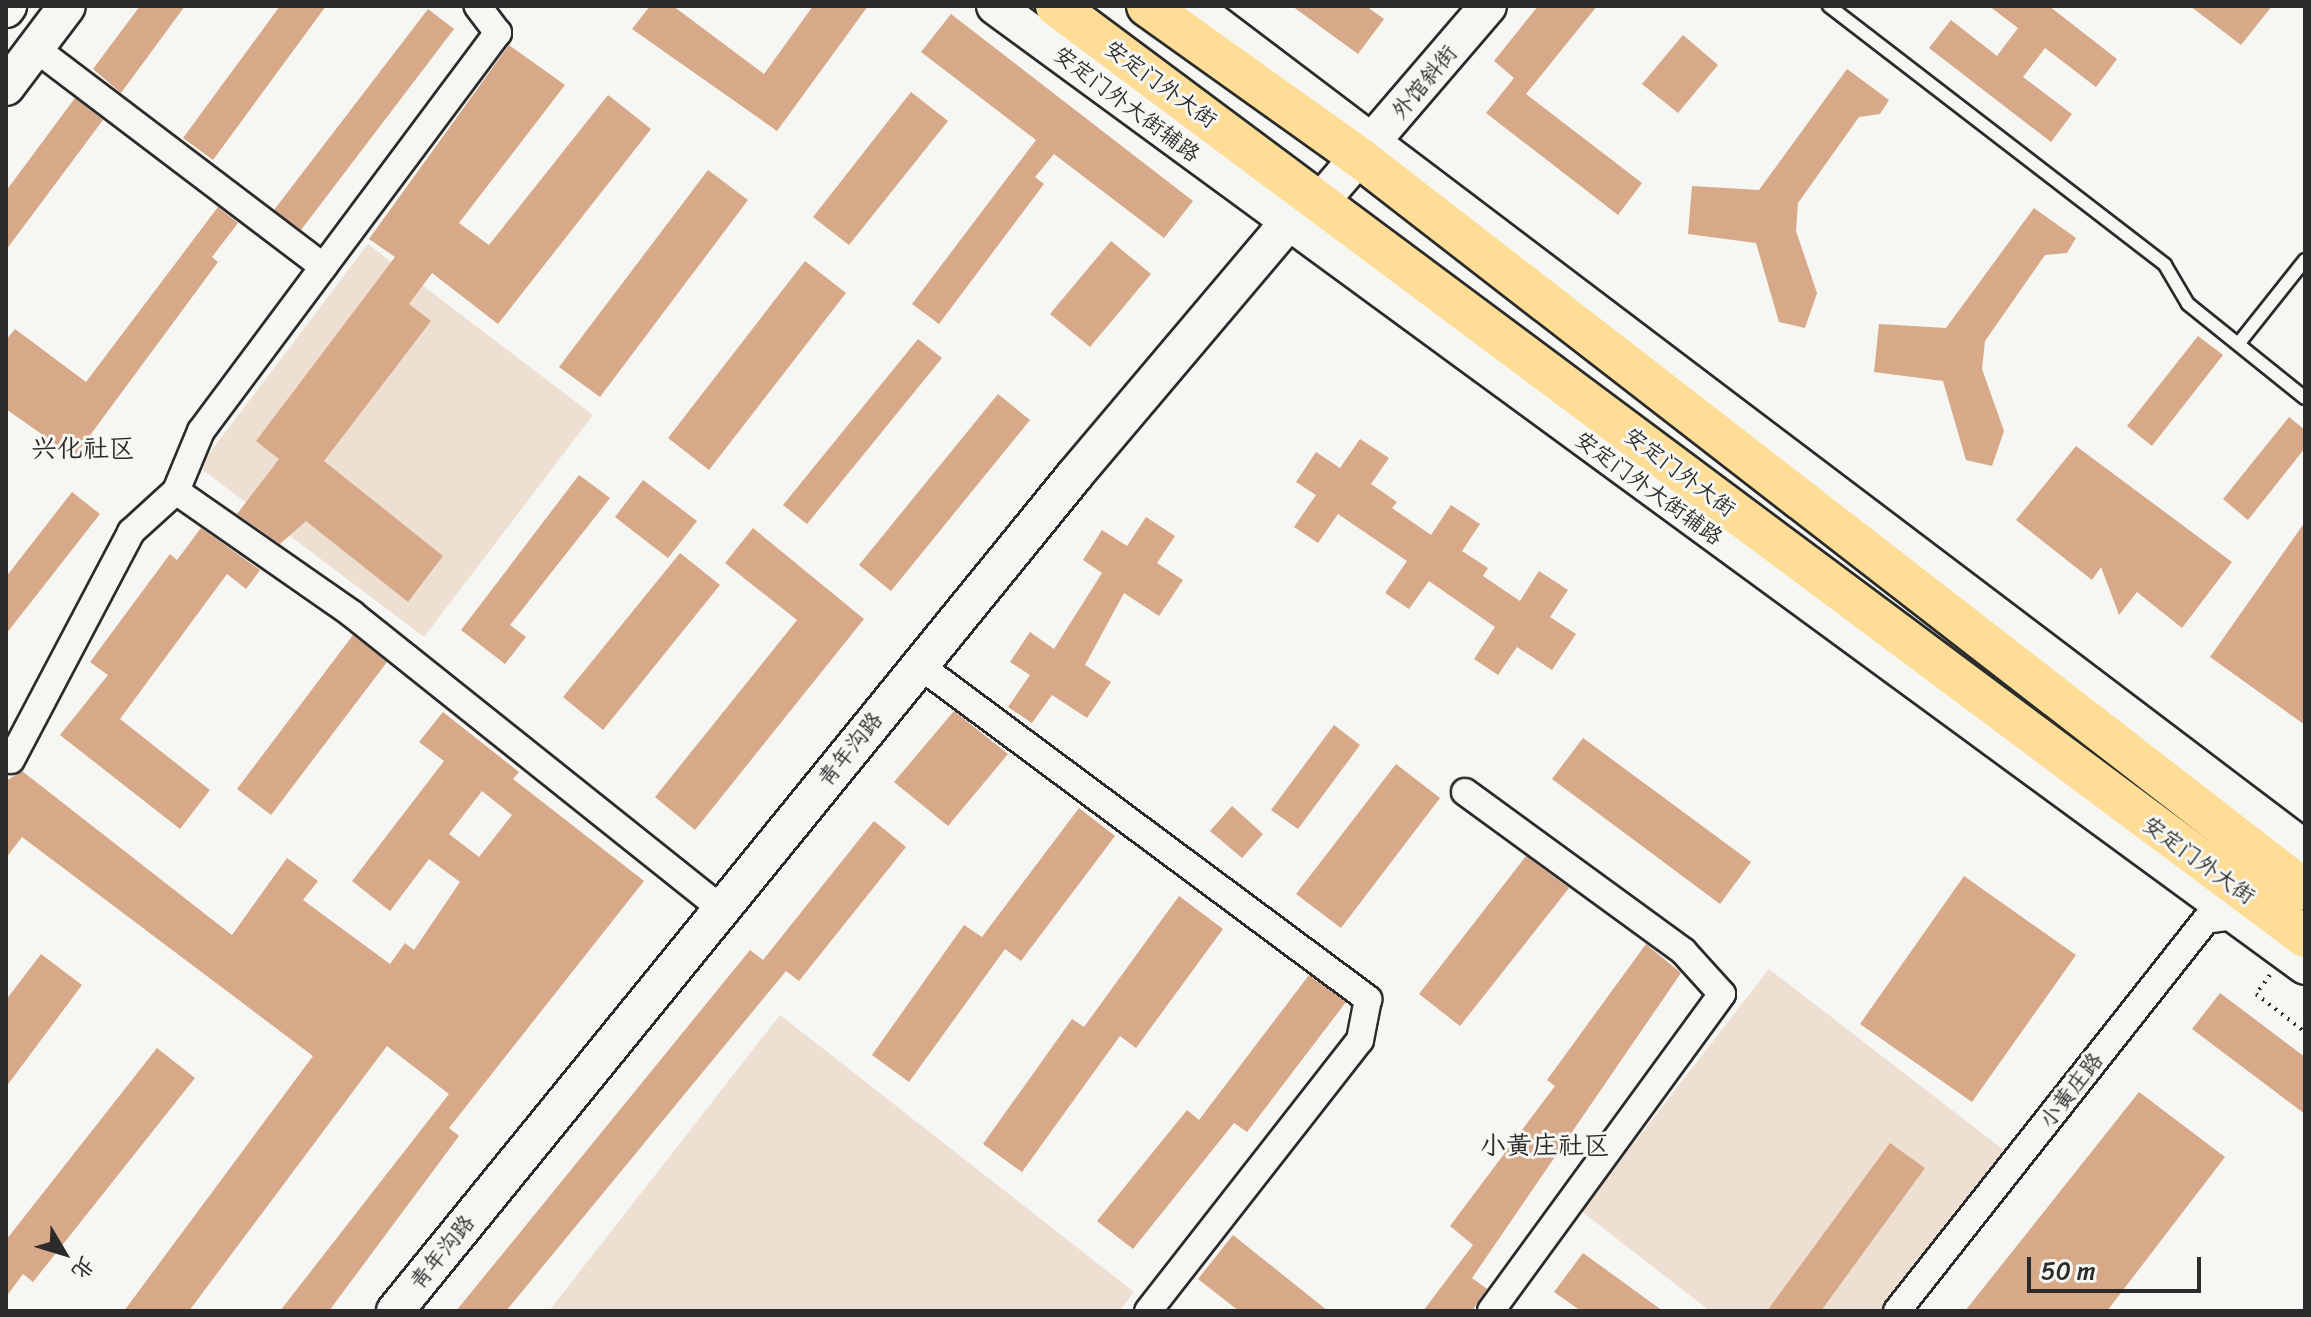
<!DOCTYPE html>
<html>
<head>
<meta charset="utf-8">
<style>
	body { margin:0 }
	#map { position:relative; width:2311px; height:1317px; overflow:hidden; background:#f6f6f2; font-family:Sriracha,"LXGW WenKai TC",sans-serif }
	div>[style] { position:absolute }
	.built>* { inset:0; background:#eddfd2 }
	.building>* { inset:0; background:#d7a988 }
	.path>* { height:4px; margin-top:-2px; transform-origin:0; background:repeating-linear-gradient(90deg,#2b2b2b 0 2px,transparent 0 8px) }
	.roads { filter:drop-shadow(2px 0 #2b2b2b) drop-shadow(-2px 0 #2b2b2b) drop-shadow(0 2px #2b2b2b) drop-shadow(0 -2px #2b2b2b) }
	.lane>* { height:12px; margin:-6px; padding:0 6px; transform-origin:6px; border-radius:6px; background:#f6f6f2 }
	.street>* { height:26px; margin:-13px; padding:0 13px; transform-origin:13px; border-radius:13px; background:#f6f6f2 }
	.secondary>* { height:36px; margin:-18px; padding:0 18px; transform-origin:18px; border-radius:18px; background:#f6f6f2 }
	.primary>* { height:40px; margin:-20px; padding:0 20px; transform-origin:20px; border-radius:20px; background:#fedd96 }
	span { translate:-50% -50%; white-space:nowrap; text-align:center; line-height:1.15; -webkit-text-stroke:6px #f6f6f2; paint-order:stroke }
	.street-label { font-size:22px; color:#2b2b2b }
	.quarter-label { font-size:26px; color:#2b2b2b }
	.frame { position:absolute; inset:0; border:8px solid #2b2b2b; pointer-events:none }
	.north { position:absolute; left:24px; top:1213px; width:80px; height:80px; -webkit-text-stroke:6px #f6f6f2; paint-order:stroke; rotate:128deg; font-size:22px; font-weight:700; line-height:32px; text-align:center; color:#2b2b2b }
	.north::after { content:''; display:block; margin:auto; width:28px; height:36px; background:#2b2b2b; clip-path:polygon(50% 0,100% 100%,50% 72%,0 100%) }
	.scale { position:absolute; left:2027px; top:1257px; width:174px; height:36px; box-sizing:border-box; border:4px solid #2b2b2b; border-top:0; padding-left:10px; font-size:24px; line-height:28px; white-space:nowrap; color:#2b2b2b; -webkit-text-stroke:6px #f6f6f2; paint-order:stroke }
</style>
</head>
<body>
<div id="map">
	<div class="built">
		<i style="clip-path:polygon(368px 244px,593px 415px,424px 637px,199px 467px)"></i>
		<i style="clip-path:polygon(1769px 969px,2005px 1151px,1881px 1311px,1710px 1311px,1581px 1211px)"></i>
		<i style="clip-path:polygon(780px 1015px,1134px 1292px,1119px 1311px,549px 1311px)"></i>
	</div>
	<div class="building">
		<i style="clip-path:polygon(140px 6px,185px 6px,121px 93px,93px 69px)"></i>
		<i style="clip-path:polygon(280px 6px,326px 6px,213px 160px,183px 138px)"></i>
		<i style="clip-path:polygon(650px 6px,673px 6px,764px 74px,813px 6px,868px 6px,777px 131px,632px 29px)"></i>
		<i style="clip-path:polygon(1292px 6px,1366px 6px,1384px 19px,1358px 54px)"></i>
		<i style="clip-path:polygon(1538px 6px,1597px 6px,1526px 94px,1642px 183px,1618px 215px,1486px 113px,1514px 78px,1494px 61px)"></i>
		<i style="clip-path:polygon(1989px 6px,2049px 6px,2117px 59px,2096px 87px,2045px 48px,2023px 77px,2072px 114px,2051px 142px,1929px 48px,1951px 20px,1997px 56px,2018px 28px)"></i>
		<i style="clip-path:polygon(2190px 6px,2272px 6px,2241px 45px)"></i>
		<i style="clip-path:polygon(428px 9px,454px 29px,301px 230px,274px 210px)"></i>
		<i style="clip-path:polygon(951px 14px,1193px 201px,1164px 238px,1054px 154px,1035px 177px,1044px 184px,939px 324px,912px 304px,1036px 140px,921px 52px)"></i>
		<i style="clip-path:polygon(1683px 35px,1718px 65px,1678px 113px,1642px 84px)"></i>
		<i style="clip-path:polygon(509px 45px,565px 85px,459px 223px,489px 245px,608px 95px,651px 129px,498px 324px,432px 273px,409px 304px,431px 321px,324px 461px,443px 556px,408px 602px,306px 521px,280px 544px,237px 514px,279px 459px,256px 441px,395px 257px,369px 239px)"></i>
		<i style="clip-path:polygon(1847px 69px,1889px 100px,1880px 114px,1859px 117px,1798px 203px,1796px 231px,1817px 293px,1805px 328px,1779px 322px,1756px 243px,1688px 234px,1692px 186px,1759px 190px)"></i>
		<i style="clip-path:polygon(911px 92px,948px 121px,849px 245px,813px 217px)"></i>
		<i style="clip-path:polygon(75px 98px,103px 120px,6px 250px,6px 191px)"></i>
		<i style="clip-path:polygon(708px 170px,748px 200px,600px 397px,559px 367px)"></i>
		<i style="clip-path:polygon(218px 207px,238px 223px,212px 257px,218px 262px,74px 457px,6px 409px,6px 340px,15px 329px,86px 382px)"></i>
		<i style="clip-path:polygon(2034px 208px,2076px 238px,2067px 253px,2045px 255px,1985px 341px,1982px 369px,2004px 431px,1992px 466px,1966px 460px,1943px 381px,1874px 372px,1879px 324px,1946px 328px)"></i>
		<i style="clip-path:polygon(1111px 241px,1151px 274px,1090px 347px,1050px 314px)"></i>
		<i style="clip-path:polygon(805px 261px,846px 293px,709px 470px,668px 438px)"></i>
		<i style="clip-path:polygon(2198px 336px,2223px 355px,2152px 446px,2127px 426px)"></i>
		<i style="clip-path:polygon(918px 339px,942px 358px,807px 524px,783px 505px)"></i>
		<i style="clip-path:polygon(998px 394px,1030px 420px,891px 591px,859px 565px)"></i>
		<i style="clip-path:polygon(2289px 417px,2305px 430px,2305px 448px,2248px 520px,2223px 499px)"></i>
		<i style="clip-path:polygon(1360px 439px,1389px 458px,1371px 484px,1397px 502px,1392px 508px,1431px 535px,1451px 505px,1480px 524px,1462px 551px,1488px 568px,1483px 576px,1520px 601px,1539px 571px,1568px 590px,1550px 617px,1576px 634px,1552px 670px,1517px 647px,1498px 675px,1474px 659px,1495px 627px,1429px 581px,1409px 609px,1385px 593px,1407px 561px,1338px 514px,1318px 543px,1294px 527px,1316px 495px,1296px 482px,1316px 452px,1340px 468px)"></i>
		<i style="clip-path:polygon(2076px 446px,2232px 562px,2182px 628px,2137px 592px,2119px 615px,2101px 567px,2092px 580px,2016px 520px)"></i>
		<i style="clip-path:polygon(579px 475px,610px 498px,510px 625px,526px 637px,505px 664px,461px 630px)"></i>
		<i style="clip-path:polygon(643px 480px,697px 521px,668px 558px,615px 517px)"></i>
		<i style="clip-path:polygon(72px 492px,100px 514px,6px 634px,6px 577px)"></i>
		<i style="clip-path:polygon(1146px 517px,1175px 536px,1157px 563px,1183px 580px,1159px 616px,1124px 593px,1085px 665px,1111px 682px,1087px 718px,1052px 695px,1032px 723px,1008px 707px,1030px 675px,1010px 662px,1030px 632px,1054px 649px,1102px 573px,1083px 560px,1102px 530px,1127px 546px)"></i>
		<i style="clip-path:polygon(2305px 522px,2305px 725px,2210px 657px)"></i>
		<i style="clip-path:polygon(201px 528px,260px 570px,246px 589px,227px 574px,120px 719px,210px 790px,180px 829px,60px 735px,108px 675px,90px 662px,170px 554px,177px 560px)"></i>
		<i style="clip-path:polygon(753px 528px,864px 619px,695px 830px,655px 797px,797px 620px,725px 563px)"></i>
		<i style="clip-path:polygon(680px 553px,720px 585px,603px 730px,563px 697px)"></i>
		<i style="clip-path:polygon(353px 635px,387px 662px,271px 815px,237px 789px)"></i>
		<i style="clip-path:polygon(954px 711px,1008px 754px,948px 826px,894px 782px)"></i>
		<i style="clip-path:polygon(evenodd,443px 712px,519px 772px,513px 779px,644px 881px,449px 1128px,459px 1136px,329px 1311px,280px 1311px,449px 1094px,387px 1046px,189px 1311px,124px 1311px,313px 1056px,22px 837px,6px 858px,6px 781px,22px 771px,232px 935px,287px 858px,318px 881px,303px 900px,390px 964px,405px 943px,414px 950px,460px 882px,429px 859px,390px 911px,352px 881px,444px 761px,419px 742px,443px 712px,482px 791px,512px 815px,479px 857px,449px 834px,482px 791px)"></i>
		<i style="clip-path:polygon(1334px 725px,1360px 745px,1298px 829px,1271px 810px)"></i>
		<i style="clip-path:polygon(1583px 738px,1751px 862px,1720px 904px,1552px 779px)"></i>
		<i style="clip-path:polygon(1396px 764px,1440px 798px,1341px 928px,1296px 894px)"></i>
		<i style="clip-path:polygon(1232px 806px,1263px 834px,1242px 858px,1210px 831px)"></i>
		<i style="clip-path:polygon(1079px 808px,1115px 836px,1021px 961px,1005px 949px,909px 1082px,872px 1055px,964px 925px,982px 937px)"></i>
		<i style="clip-path:polygon(874px 821px,906px 847px,799px 981px,786px 971px,506px 1311px,456px 1311px,750px 950px,763px 960px)"></i>
		<i style="clip-path:polygon(1526px 856px,1569px 888px,1460px 1026px,1419px 994px)"></i>
		<i style="clip-path:polygon(1964px 876px,2076px 955px,1972px 1102px,1860px 1024px)"></i>
		<i style="clip-path:polygon(1179px 896px,1223px 929px,1136px 1048px,1120px 1036px,1022px 1172px,983px 1144px,1072px 1019px,1084px 1027px)"></i>
		<i style="clip-path:polygon(1646px 944px,1681px 973px,1472px 1278px,1487px 1289px,1472px 1311px,1423px 1311px,1473px 1245px,1450px 1226px,1555px 1086px,1547px 1080px)"></i>
		<i style="clip-path:polygon(41px 954px,82px 985px,6px 1087px,6px 1000px)"></i>
		<i style="clip-path:polygon(1309px 975px,1346px 1002px,1247px 1132px,1234px 1123px,1133px 1249px,1097px 1221px,1187px 1110px,1199px 1120px)"></i>
		<i style="clip-path:polygon(2220px 993px,2305px 1057px,2305px 1114px,2192px 1029px)"></i>
		<i style="clip-path:polygon(157px 1048px,195px 1078px,33px 1282px,23px 1274px,6px 1297px,6px 1240px)"></i>
		<i style="clip-path:polygon(2139px 1092px,2225px 1157px,2107px 1311px,1965px 1311px)"></i>
		<i style="clip-path:polygon(1890px 1143px,1925px 1168px,1821px 1311px,1767px 1311px)"></i>
		<i style="clip-path:polygon(1233px 1235px,1328px 1311px,1239px 1311px,1198px 1279px)"></i>
		<i style="clip-path:polygon(1583px 1253px,1663px 1311px,1581px 1311px,1554px 1292px)"></i>
	</div>
	<div class="path">
		<i style="left:2270px;top:975px;width:24px;rotate:126deg"></i>
		<i style="left:2256px;top:994px;width:62px;rotate:37.8deg"></i>
	</div>
	<div class="roads">
		<div class="lane">
			<i style="left:1829px;top:6px;width:424px;rotate:37.6deg"></i>
			<i style="left:2165px;top:265px;width:45px;rotate:59.5deg"></i>
			<i style="left:2188px;top:304px;width:150px;rotate:38.8deg"></i>
			<i style="left:2239px;top:343px;width:106px;rotate:-51.5deg"></i>
		</div>
		<div class="street">
			<i style="left:35px;top:48px;width:362px;rotate:37.2deg"></i>
			<i style="left:176px;top:491px;width:215px;rotate:34.9deg"></i>
			<i style="left:352px;top:614px;width:471px;rotate:38.6deg"></i>
			<i style="left:919px;top:665px;width:560px;rotate:36.64deg"></i>
			<i style="left:1368px;top:999px;width:42px;rotate:101deg"></i>
			<i style="left:1360px;top:1040px;width:344px;rotate:128deg"></i>
			<i style="left:11px;top:760px;width:258px;rotate:-62.2deg"></i>
			<i style="left:131px;top:532px;width:61px;rotate:-42.3deg"></i>
			<i style="left:176px;top:491px;width:65px;rotate:-67.4deg"></i>
			<i style="left:201px;top:431px;width:497px;rotate:-53.3deg"></i>
			<i style="left:498px;top:33px;width:34px;rotate:-127deg"></i>
			<i style="left:1465px;top:792px;width:270px;rotate:36.1deg"></i>
			<i style="left:1683px;top:951px;width:58px;rotate:47.8deg"></i>
			<i style="left:1722px;top:994px;width:392px;rotate:126.1deg"></i>
			<i style="left:1897px;top:1311px;width:498px;rotate:-51.7deg"></i>
			<i style="left:2206px;top:920px;width:37px;rotate:-8deg"></i>
		</div>
		<div class="secondary">
			<i style="left:995px;top:6px;width:1624px;rotate:36.23deg"></i>
			<i style="left:1192px;top:6px;width:1396px;rotate:37.14deg"></i>
			<i style="left:6px;top:9px;width:4px;rotate:-56deg"></i>
			<i style="left:6px;top:87px;width:101px;rotate:-53deg"></i>
			<i style="left:395px;top:1311px;width:1076px;rotate:-50.88deg"></i>
			<i style="left:1074px;top:476px;width:329px;rotate:-49.8deg"></i>
			<i style="left:1286px;top:225px;width:41px;rotate:-34.1deg"></i>
			<i style="left:1320px;top:202px;width:258px;rotate:-49.4deg"></i>
		</div>
		<div class="primary">
			<i style="left:1056px;top:6px;width:1558px;rotate:36.7deg"></i>
			<i style="left:1147px;top:6px;width:262px;rotate:35.5deg"></i>
			<i style="left:1360px;top:158px;width:1195px;rotate:37.76deg"></i>
		</div>
	</div>
	<div class="street-label">
		<span style="left:1424px;top:82px;rotate:-50deg">外馆斜街</span>
		<span style="left:1161px;top:84px;rotate:36deg">安定门外大街</span>
		<span style="left:1127px;top:104px;rotate:37deg">安定门外大街辅路</span>
		<span style="left:1680px;top:472px;rotate:37deg">安定门外大街</span>
		<span style="left:1649px;top:488px;rotate:36deg">安定门外大街辅路</span>
		<span style="left:850px;top:749px;rotate:-51deg">青年沟路</span>
		<span style="left:2199px;top:860px;rotate:36deg">安定门外大街</span>
		<span style="left:2071px;top:1090px;rotate:-52deg">小黄庄路</span>
		<span style="left:442px;top:1252px;rotate:-51deg">青年沟路</span>
	</div>
	<div class="quarter-label">
		<span style="left:83px;top:449px">兴化社区</span>
		<span style="left:1545px;top:1146px">小黄庄社区</span>
	</div>
	<div class="frame"></div>
	<div class="north">北</div>
	<div class="scale">50 m</div>
</div>
</body>
</html>
